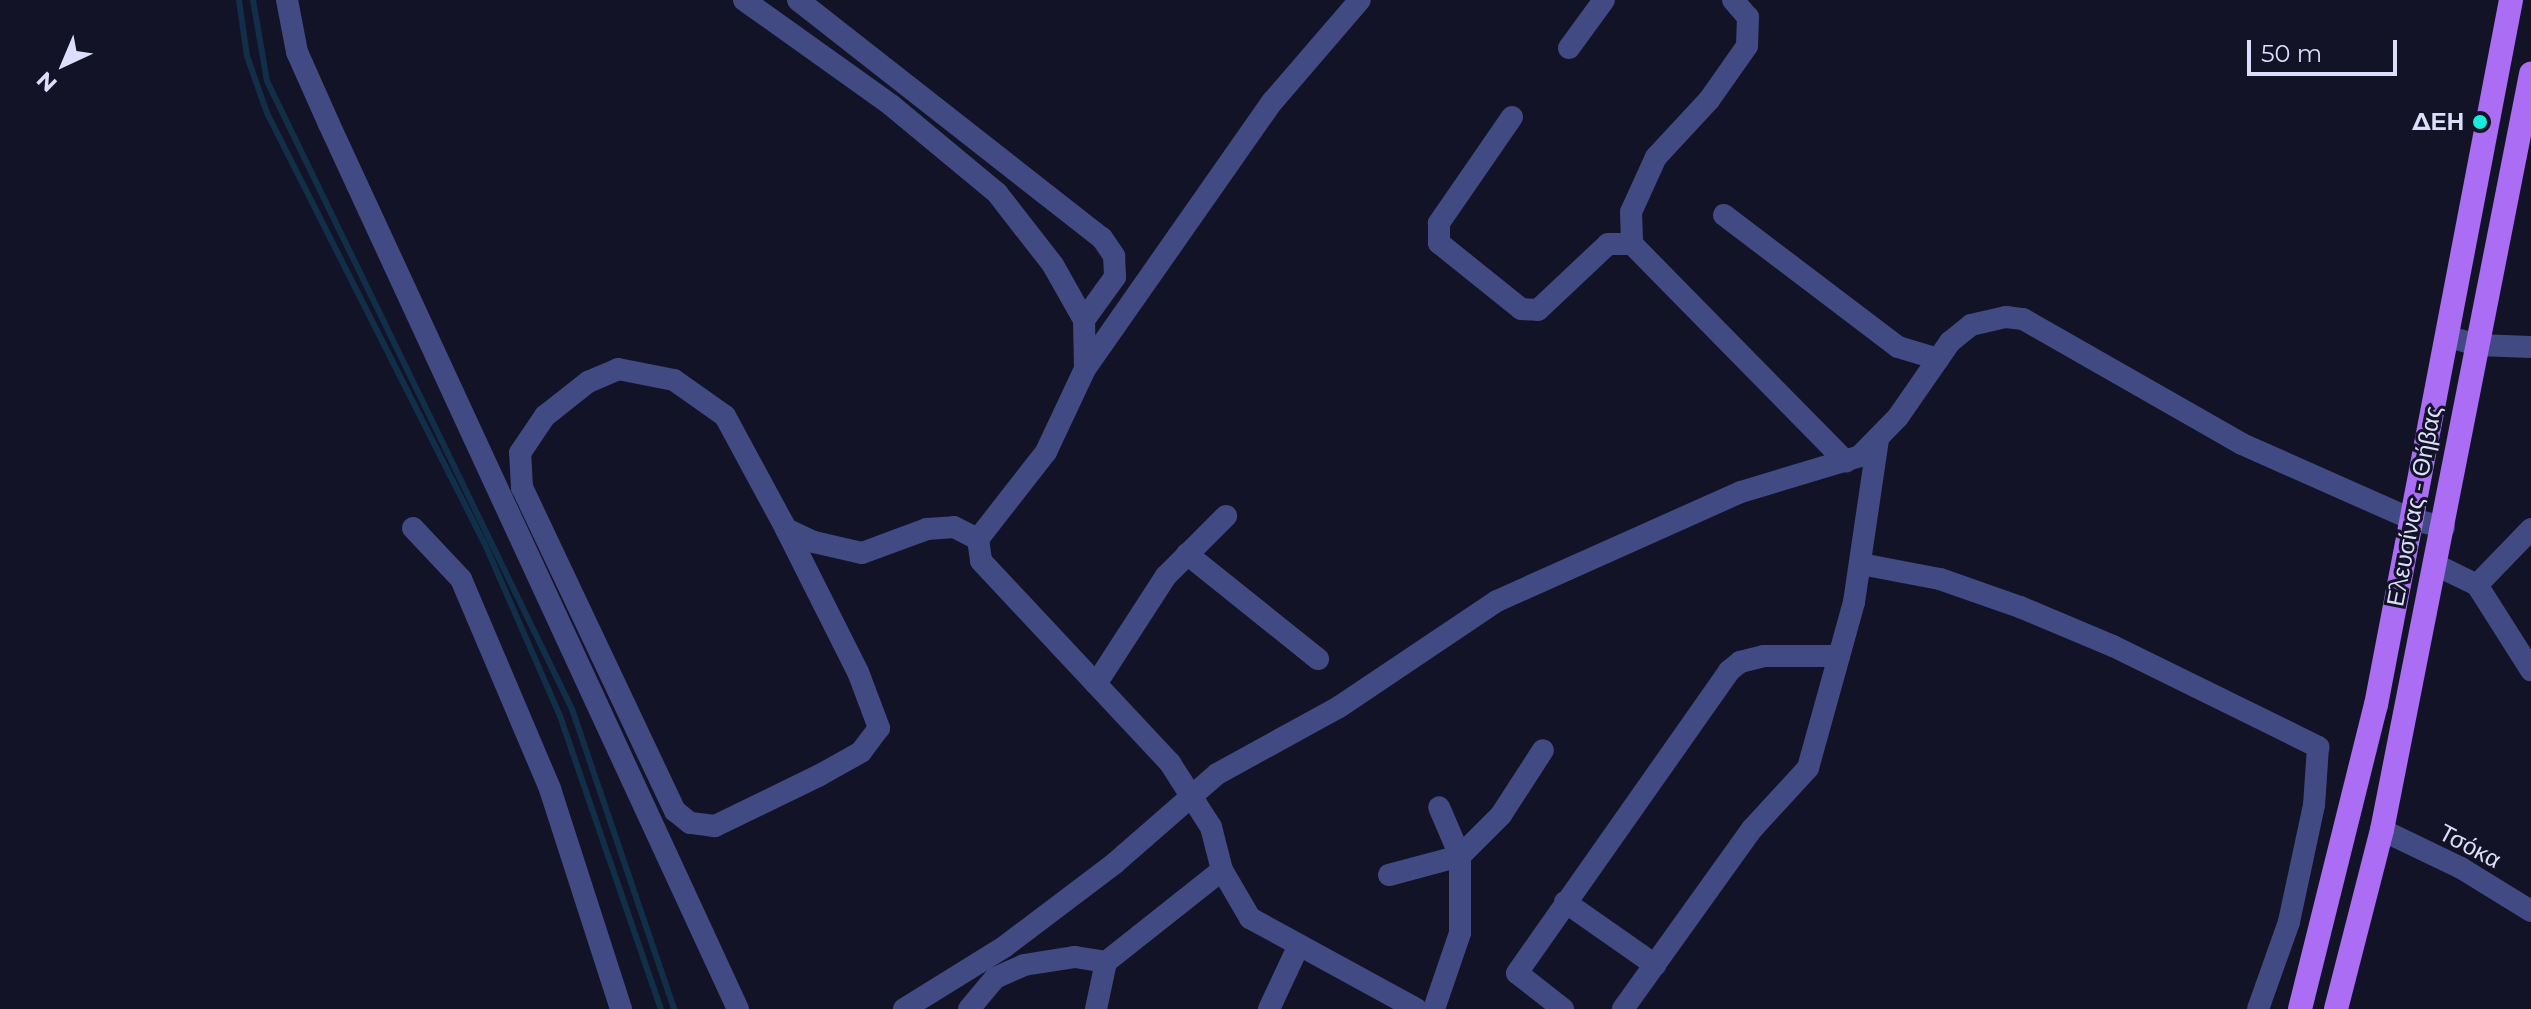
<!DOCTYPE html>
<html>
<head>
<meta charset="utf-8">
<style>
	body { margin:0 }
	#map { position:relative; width:2531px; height:1009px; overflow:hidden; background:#131328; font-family:Montserrat,sans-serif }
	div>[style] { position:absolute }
	.stream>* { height:6px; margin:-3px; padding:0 3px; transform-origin:3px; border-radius:3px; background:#112f48 }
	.minor>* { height:22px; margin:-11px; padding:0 11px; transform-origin:11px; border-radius:11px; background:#424a83 }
	.major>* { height:24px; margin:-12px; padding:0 12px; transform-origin:12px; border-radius:12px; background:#ab6df3 }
	.dots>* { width:22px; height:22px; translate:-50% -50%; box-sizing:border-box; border:4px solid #131328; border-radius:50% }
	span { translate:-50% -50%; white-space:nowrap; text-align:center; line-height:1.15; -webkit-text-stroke:6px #131328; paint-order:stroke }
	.poi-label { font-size:24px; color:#dddefc; font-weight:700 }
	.right { translate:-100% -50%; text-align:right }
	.street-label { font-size:24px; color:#dddefc }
	.north { position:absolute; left:24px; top:24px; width:80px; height:80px; -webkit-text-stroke:6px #131328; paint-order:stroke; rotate:224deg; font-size:22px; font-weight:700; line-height:32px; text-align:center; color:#dddefc }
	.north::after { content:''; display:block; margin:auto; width:28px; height:36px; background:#dddefc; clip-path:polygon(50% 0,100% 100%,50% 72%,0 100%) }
	.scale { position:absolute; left:2247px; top:40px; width:150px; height:36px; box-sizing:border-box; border:4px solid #dddefc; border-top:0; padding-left:10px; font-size:24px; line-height:28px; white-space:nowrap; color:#dddefc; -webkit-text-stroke:6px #131328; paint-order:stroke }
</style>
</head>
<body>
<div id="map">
	<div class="stream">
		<i style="left:239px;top:0;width:57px;rotate:81.9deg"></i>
		<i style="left:247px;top:56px;width:60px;rotate:70.7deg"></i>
		<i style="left:267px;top:113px;width:481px;rotate:63.2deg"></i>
		<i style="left:484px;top:542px;width:190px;rotate:66.4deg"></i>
		<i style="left:560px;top:716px;width:310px;rotate:71deg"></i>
		<i style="left:253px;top:0;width:82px;rotate:80.2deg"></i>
		<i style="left:267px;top:81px;width:698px;rotate:64.1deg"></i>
		<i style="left:572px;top:709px;width:317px;rotate:71.2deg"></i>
	</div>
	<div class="minor">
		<i style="left:287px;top:0;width:53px;rotate:79.1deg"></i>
		<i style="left:297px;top:52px;width:79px;rotate:66deg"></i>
		<i style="left:329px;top:124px;width:975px;rotate:65.2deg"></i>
		<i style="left:744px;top:0;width:181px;rotate:35.5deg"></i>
		<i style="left:891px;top:105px;width:138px;rotate:39.7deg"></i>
		<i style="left:997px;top:193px;width:91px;rotate:52.1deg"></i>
		<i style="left:1053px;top:265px;width:63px;rotate:60.6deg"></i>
		<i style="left:1084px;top:320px;width:49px;rotate:88.8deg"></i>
		<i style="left:1085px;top:369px;width:92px;rotate:115.2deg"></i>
		<i style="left:1046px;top:452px;width:110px;rotate:128deg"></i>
		<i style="left:978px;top:539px;width:22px;rotate:82deg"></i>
		<i style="left:981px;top:561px;width:277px;rotate:46.9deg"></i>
		<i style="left:1170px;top:763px;width:76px;rotate:57.4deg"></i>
		<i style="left:1211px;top:827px;width:44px;rotate:75.7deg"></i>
		<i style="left:1222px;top:870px;width:56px;rotate:59.7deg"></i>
		<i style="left:1250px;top:918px;width:189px;rotate:28.7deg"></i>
		<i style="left:798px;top:0;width:386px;rotate:38.1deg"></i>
		<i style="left:1102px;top:238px;width:22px;rotate:56deg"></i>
		<i style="left:1114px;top:256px;width:21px;rotate:87deg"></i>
		<i style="left:1115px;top:277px;width:53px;rotate:125.8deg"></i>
		<i style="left:1733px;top:0;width:23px;rotate:49deg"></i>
		<i style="left:1748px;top:17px;width:29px;rotate:92deg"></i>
		<i style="left:1747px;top:46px;width:66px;rotate:125.1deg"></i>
		<i style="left:1709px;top:100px;width:78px;rotate:132.9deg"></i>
		<i style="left:1656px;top:157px;width:60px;rotate:114.4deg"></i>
		<i style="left:1631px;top:212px;width:32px;rotate:88deg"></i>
		<i style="left:1632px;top:244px;width:305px;rotate:45.5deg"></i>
		<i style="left:1569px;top:48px;width:59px;rotate:-53.9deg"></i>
		<i style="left:1512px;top:117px;width:129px;rotate:124.6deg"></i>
		<i style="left:1439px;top:223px;width:20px;rotate:90deg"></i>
		<i style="left:1439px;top:243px;width:105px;rotate:38.8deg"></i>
		<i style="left:1521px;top:309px;width:17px;rotate:3deg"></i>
		<i style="left:1538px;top:310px;width:96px;rotate:-43.3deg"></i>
		<i style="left:1608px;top:244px;width:24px"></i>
		<i style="left:1724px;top:215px;width:218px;rotate:37.2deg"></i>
		<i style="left:1898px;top:347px;width:42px;rotate:16.7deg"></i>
		<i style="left:2446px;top:336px;width:33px;rotate:16deg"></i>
		<i style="left:2478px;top:345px;width:53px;rotate:2.2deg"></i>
		<i style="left:1085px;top:369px;width:327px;rotate:-55deg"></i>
		<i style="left:1273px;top:101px;width:133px;rotate:-49.3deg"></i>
		<i style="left:413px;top:528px;width:70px;rotate:46.7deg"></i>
		<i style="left:461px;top:579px;width:228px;rotate:67deg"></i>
		<i style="left:550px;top:789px;width:231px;rotate:72.1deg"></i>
		<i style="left:786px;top:529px;width:160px;rotate:63.3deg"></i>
		<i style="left:858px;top:672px;width:60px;rotate:69.4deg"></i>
		<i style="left:879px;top:728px;width:30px;rotate:127deg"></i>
		<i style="left:861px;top:752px;width:47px;rotate:150.7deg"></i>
		<i style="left:820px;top:775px;width:117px;rotate:154.1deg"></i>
		<i style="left:715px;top:826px;width:25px;rotate:-173deg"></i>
		<i style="left:690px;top:823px;width:19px;rotate:-141deg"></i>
		<i style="left:675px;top:811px;width:357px;rotate:-115.3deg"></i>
		<i style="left:522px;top:488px;width:35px;rotate:-93deg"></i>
		<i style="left:520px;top:453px;width:45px;rotate:-56deg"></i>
		<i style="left:545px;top:416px;width:55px;rotate:-38.3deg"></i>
		<i style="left:588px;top:382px;width:33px;rotate:-23deg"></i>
		<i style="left:618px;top:369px;width:57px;rotate:11.1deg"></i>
		<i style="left:674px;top:380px;width:62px;rotate:35.2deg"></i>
		<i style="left:725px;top:416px;width:128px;rotate:61.6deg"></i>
		<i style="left:786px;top:529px;width:31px;rotate:25deg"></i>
		<i style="left:814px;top:542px;width:49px;rotate:12.9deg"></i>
		<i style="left:862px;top:553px;width:69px;rotate:-20.3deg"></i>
		<i style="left:927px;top:529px;width:27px;rotate:-4deg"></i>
		<i style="left:954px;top:527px;width:27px;rotate:27deg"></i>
		<i style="left:1187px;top:554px;width:168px;rotate:38.7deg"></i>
		<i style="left:1861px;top:564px;width:80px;rotate:10.8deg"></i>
		<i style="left:1940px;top:579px;width:85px;rotate:19.3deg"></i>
		<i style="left:2020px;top:607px;width:101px;rotate:22.8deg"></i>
		<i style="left:2113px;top:646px;width:229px;rotate:26.2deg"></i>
		<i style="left:2318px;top:747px;width:58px;rotate:93.9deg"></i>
		<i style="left:2314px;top:805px;width:120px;rotate:102.1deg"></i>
		<i style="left:2289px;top:922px;width:92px;rotate:109.6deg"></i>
		<i style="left:2436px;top:565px;width:46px;rotate:26deg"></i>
		<i style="left:2477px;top:585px;width:101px;rotate:57.6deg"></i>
		<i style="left:2477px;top:585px;width:78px;rotate:-46deg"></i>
		<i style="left:1096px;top:684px;width:129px;rotate:-57.1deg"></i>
		<i style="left:1166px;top:576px;width:85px;rotate:-45deg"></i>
		<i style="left:2382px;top:830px;width:88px;rotate:25.7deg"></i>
		<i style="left:2461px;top:868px;width:82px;rotate:31.6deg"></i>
		<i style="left:1389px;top:875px;width:73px;rotate:-15deg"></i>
		<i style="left:1460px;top:856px;width:58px;rotate:-45deg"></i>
		<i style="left:1501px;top:815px;width:77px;rotate:-57.1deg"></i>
		<i style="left:1565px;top:902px;width:110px;rotate:35deg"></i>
		<i style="left:904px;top:1009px;width:118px;rotate:-31.8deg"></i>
		<i style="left:1004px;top:947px;width:139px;rotate:-37.1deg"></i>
		<i style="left:1115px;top:863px;width:135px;rotate:-41.1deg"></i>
		<i style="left:1217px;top:774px;width:139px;rotate:-28.8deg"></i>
		<i style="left:1339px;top:707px;width:190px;rotate:-33.9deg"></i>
		<i style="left:1497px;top:601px;width:267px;rotate:-24.1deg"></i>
		<i style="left:1741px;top:492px;width:124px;rotate:-16.8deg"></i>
		<i style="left:1860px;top:456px;width:54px;rotate:-45.7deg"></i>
		<i style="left:1898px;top:417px;width:91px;rotate:-55.3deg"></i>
		<i style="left:1950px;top:342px;width:27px;rotate:-39deg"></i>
		<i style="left:1971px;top:325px;width:36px;rotate:-13deg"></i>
		<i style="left:2006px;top:317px;width:17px;rotate:7deg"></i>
		<i style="left:2023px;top:319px;width:252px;rotate:29.7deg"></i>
		<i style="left:2242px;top:444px;width:185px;rotate:23.9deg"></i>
		<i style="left:2411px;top:519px;width:34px;rotate:14deg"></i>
		<i style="left:969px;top:1009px;width:40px;rotate:-50deg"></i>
		<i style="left:995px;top:978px;width:32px;rotate:-24deg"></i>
		<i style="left:1024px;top:965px;width:52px;rotate:-8.9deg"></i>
		<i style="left:1075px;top:957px;width:31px;rotate:9deg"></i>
		<i style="left:1096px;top:1009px;width:48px;rotate:-78deg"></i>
		<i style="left:1106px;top:962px;width:148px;rotate:-38.4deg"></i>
		<i style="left:1269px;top:1009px;width:68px;rotate:-64.9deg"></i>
		<i style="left:1434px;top:1009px;width:80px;rotate:-71.1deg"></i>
		<i style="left:1460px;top:933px;width:77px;rotate:-90deg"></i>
		<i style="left:1460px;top:856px;width:53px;rotate:-113.2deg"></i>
		<i style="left:1563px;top:1009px;width:58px;rotate:-142deg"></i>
		<i style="left:1517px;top:973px;width:369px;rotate:-54.9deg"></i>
		<i style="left:1729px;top:671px;width:14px;rotate:-39deg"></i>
		<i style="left:1740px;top:662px;width:25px;rotate:-14deg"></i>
		<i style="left:1764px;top:656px;width:75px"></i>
		<i style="left:1623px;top:1009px;width:221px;rotate:-54.4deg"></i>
		<i style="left:1752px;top:829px;width:83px;rotate:-47.4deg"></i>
		<i style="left:1808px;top:768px;width:172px;rotate:-74.5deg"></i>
		<i style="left:1854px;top:602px;width:164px;rotate:-81.6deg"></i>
	</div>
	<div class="major">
		<i style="left:2300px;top:1009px;width:313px;rotate:-76deg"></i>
		<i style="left:2376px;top:705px;width:718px;rotate:-79.16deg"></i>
		<i style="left:2336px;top:1009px;width:185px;rotate:-75.6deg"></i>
		<i style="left:2382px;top:830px;width:771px;rotate:-78.85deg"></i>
	</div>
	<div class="dots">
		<i style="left:2480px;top:122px;background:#19ecde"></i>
	</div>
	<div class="poi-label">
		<span class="right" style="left:2464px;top:122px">ΔΕΗ</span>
	</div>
	<div class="street-label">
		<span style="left:2414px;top:506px;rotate:-79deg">Ελευσίνας - Θήβας</span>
		<span style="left:2470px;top:846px;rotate:28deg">Τσόκα</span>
	</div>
	<div class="north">N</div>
	<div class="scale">50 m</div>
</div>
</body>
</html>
